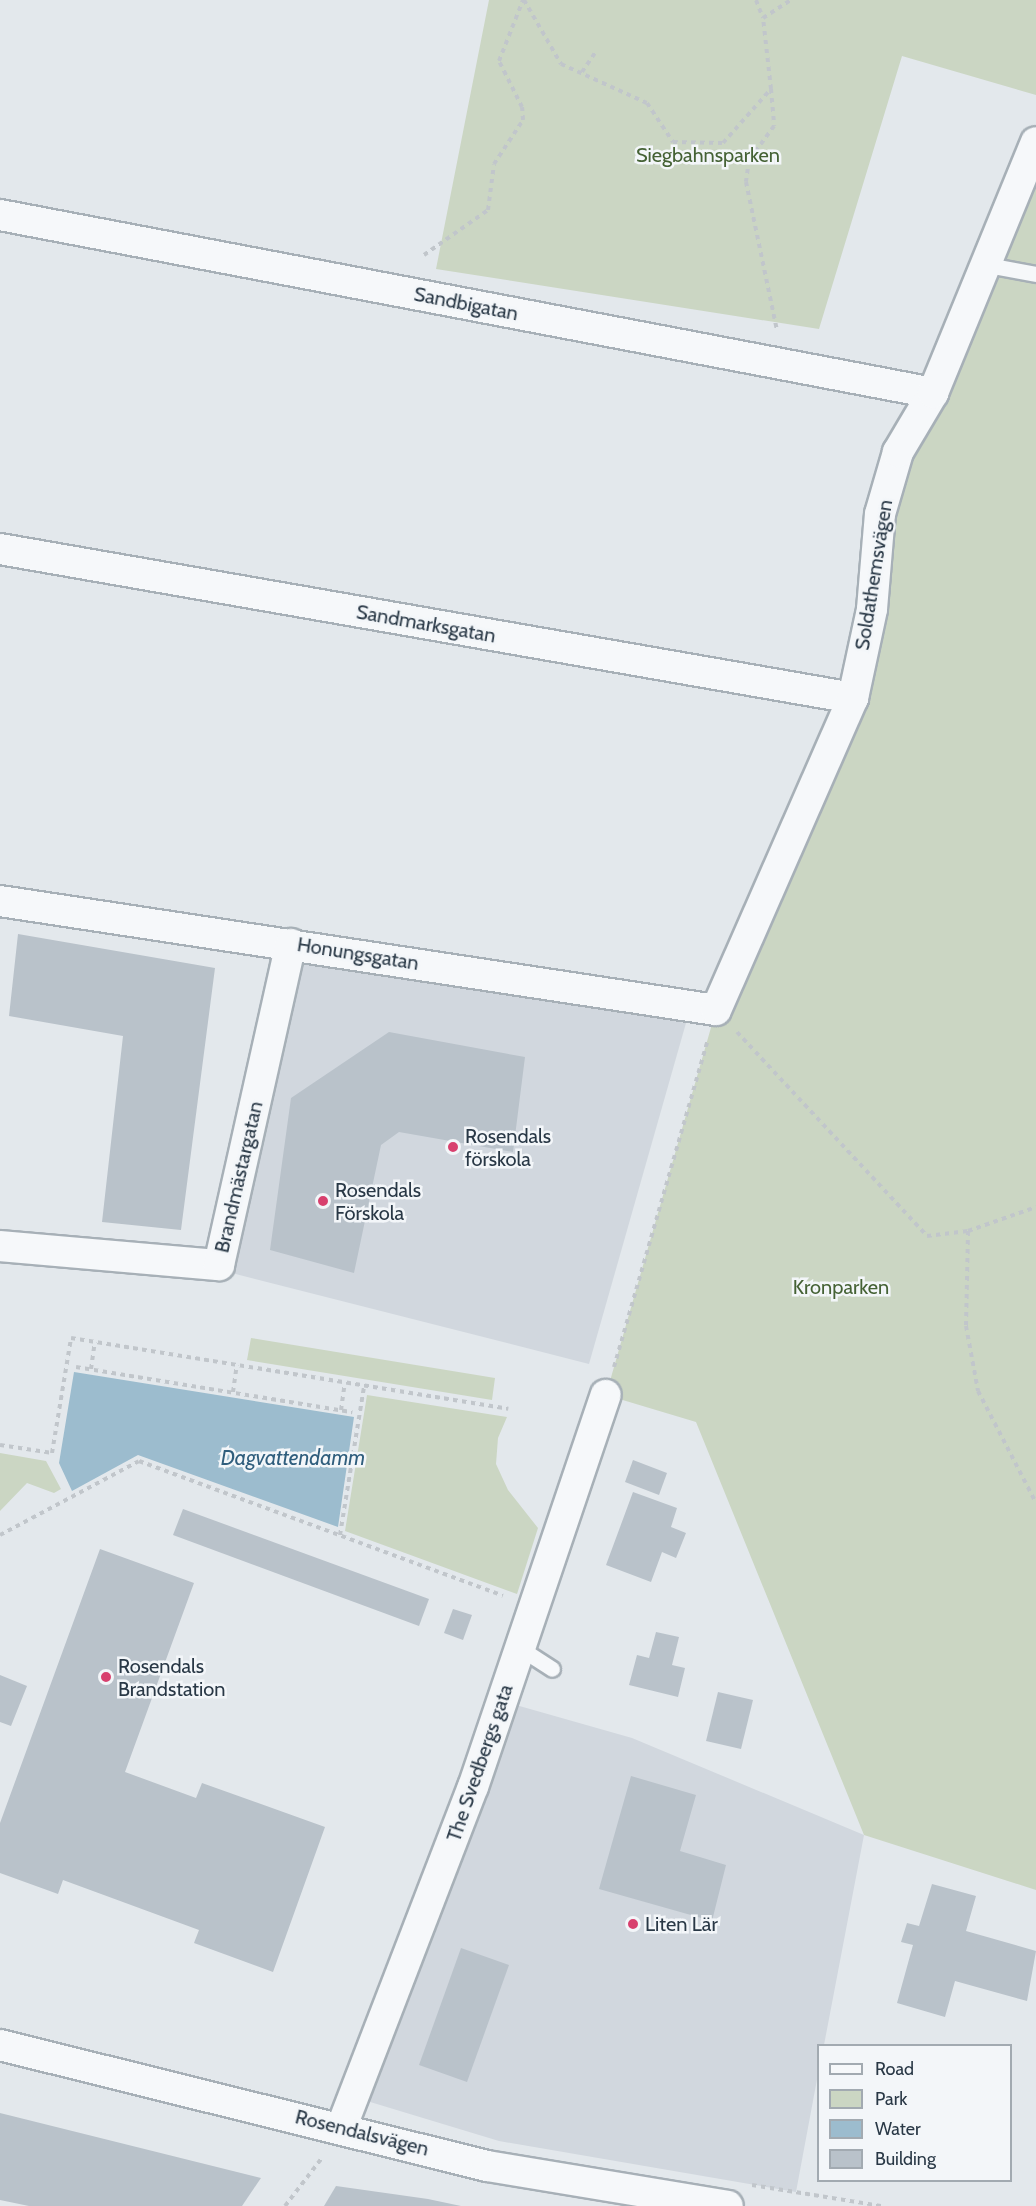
<!DOCTYPE html>
<html>
<head>
<meta charset="utf-8">
<style>
	body { margin:0 }
	#map { position:relative; width:1036px; height:2206px; overflow:hidden; background:#e3e8ec; font-family:Cabin,sans-serif }
	div>[style] { position:absolute }
	.built>* { inset:0; background:#d1d7de }
	.green>* { inset:0; background:#cbd6c3 }
	.water>* { inset:0; background:#9cbcce }
	.building>* { inset:0; background:#b9c2ca }
	.path>* { height:4px; margin-top:-2px; transform-origin:0; background:repeating-linear-gradient(90deg,#c1c6cb 0 4.5px,transparent 0 9px) }
	.roads { filter:drop-shadow(2px 0 #a7b0b7) drop-shadow(-2px 0 #a7b0b7) drop-shadow(0 2px #a7b0b7) drop-shadow(0 -2px #a7b0b7) }
	.lane>* { height:15px; margin:-7.5px; padding:0 7.5px; transform-origin:7.5px; border-radius:7.5px; background:#f6f8fa }
	.street>* { height:30px; margin:-15px; padding:0 15px; transform-origin:15px; border-radius:15px; background:#f6f8fa }
	.dots>* { width:16px; height:16px; translate:-50% -50%; box-sizing:border-box; border:3px solid #f3f6f9; border-radius:50% }
	span { translate:-50% -50%; white-space:nowrap; text-align:center; line-height:1.15; -webkit-text-stroke:5px #f3f6f9; paint-order:stroke }
	.park-label { font-size:20px; color:#456235 }
	.street-label { font-size:20px; color:#293846 }
	.poi-label { font-size:20px; color:#293846 }
	.left { translate:0 -50%; text-align:left }
	.water-label { font-size:21px; color:#305e7d; font-style:italic }
	.legend { position:absolute; left:817px; top:2044px; width:195px; height:138px; box-sizing:border-box; background:#f3f6f9; border:2px solid #a2aab1; margin:0; padding:8px 10px; list-style:none; font-size:18px; color:#293846 }
	.legend li { display:flex; align-items:center; gap:12px; height:30px }
	.legend b { width:30px; border:2px solid #a2aab1 }
</style>
</head>
<body>
<div id="map">
	<div class="built">
		<i style="clip-path:polygon(298px 957px,686px 1023px,589px 1364px,228px 1272px)"></i>
		<i style="clip-path:polygon(502px 1701px,632px 1738px,864px 1835px,824px 2045px,818px 2046px,818px 2074px,796px 2192px,499px 2141px,357px 2098px)"></i>
	</div>
	<div class="green">
		<i style="clip-path:polygon(489px 0,1036px 0,1036px 95px,902px 56px,819px 329px,436px 269px)"></i>
		<i style="clip-path:polygon(1036px 142px,1036px 1890px,864px 1835px,696px 1422px,606px 1395px,716px 1010px,853px 698px,880px 514px)"></i>
		<i style="clip-path:polygon(251px 1338px,495px 1378px,492px 1400px,247px 1360px)"></i>
		<i style="clip-path:polygon(367px 1395px,507px 1417px,498px 1438px,496px 1464px,508px 1490px,538px 1528px,517px 1594px,345px 1531px)"></i>
		<i style="clip-path:polygon(0 1453px,46px 1461px,61px 1489px,54px 1493px,27px 1483px,0 1511px)"></i>
	</div>
	<div class="water">
		<i style="clip-path:polygon(74px 1372px,354px 1417px,338px 1527px,138px 1455px,72px 1491px,59px 1463px)"></i>
	</div>
	<div class="building">
		<i style="clip-path:polygon(18px 934px,215px 968px,181px 1230px,102px 1222px,123px 1036px,9px 1016px)"></i>
		<i style="clip-path:polygon(389px 1032px,525px 1057px,513px 1152px,399px 1132px,381px 1145px,354px 1273px,270px 1250px,291px 1098px)"></i>
		<i style="clip-path:polygon(633px 1460px,667px 1473px,659px 1495px,625px 1482px)"></i>
		<i style="clip-path:polygon(633px 1492px,677px 1508px,671px 1527px,686px 1533px,676px 1558px,662px 1552px,651px 1582px,606px 1565px)"></i>
		<i style="clip-path:polygon(183px 1509px,429px 1599px,419px 1626px,173px 1535px)"></i>
		<i style="clip-path:polygon(100px 1549px,194px 1583px,125px 1772px,196px 1798px,202px 1783px,325px 1827px,273px 1972px,194px 1943px,199px 1930px,63px 1880px,58px 1894px,0 1873px,0 1823px)"></i>
		<i style="clip-path:polygon(453px 1609px,472px 1615px,463px 1640px,444px 1633px)"></i>
		<i style="clip-path:polygon(656px 1632px,679px 1637px,672px 1665px,685px 1668px,678px 1697px,629px 1685px,637px 1655px,649px 1658px)"></i>
		<i style="clip-path:polygon(0 1675px,27px 1686px,11px 1726px,0 1722px)"></i>
		<i style="clip-path:polygon(718px 1692px,753px 1700px,741px 1749px,706px 1741px)"></i>
		<i style="clip-path:polygon(631px 1776px,696px 1795px,680px 1851px,726px 1865px,712px 1921px,599px 1889px)"></i>
		<i style="clip-path:polygon(932px 1884px,976px 1896px,966px 1931px,1036px 1951px,1027px 2001px,955px 1981px,945px 2017px,897px 2003px,913px 1945px,901px 1942px,907px 1923px,919px 1926px)"></i>
		<i style="clip-path:polygon(461px 1948px,509px 1965px,467px 2082px,419px 2065px)"></i>
		<i style="clip-path:polygon(0 2113px,261px 2178px,242px 2206px,29px 2206px,0 2200px)"></i>
		<i style="clip-path:polygon(336px 2186px,428px 2199px,461px 2206px,324px 2206px)"></i>
	</div>
	<div class="path">
		<i style="left:524px;top:0;width:74px;rotate:60deg"></i>
		<i style="left:561px;top:64px;width:94px;rotate:24.4deg"></i>
		<i style="left:647px;top:103px;width:47px;rotate:56.3deg"></i>
		<i style="left:673px;top:142px;width:50px;rotate:1.1deg"></i>
		<i style="left:723px;top:143px;width:72px;rotate:-48.4deg"></i>
		<i style="left:771px;top:89px;width:71px;rotate:-96.4deg"></i>
		<i style="left:763px;top:18px;width:33px;rotate:-33deg"></i>
		<i style="left:756px;top:0;width:19px;rotate:69deg"></i>
		<i style="left:582px;top:72px;width:25px;rotate:-56deg"></i>
		<i style="left:771px;top:89px;width:37px;rotate:85deg"></i>
		<i style="left:774px;top:126px;width:42px;rotate:126.3deg"></i>
		<i style="left:749px;top:160px;width:22px;rotate:98deg"></i>
		<i style="left:746px;top:182px;width:152px;rotate:78.2deg"></i>
		<i style="left:424px;top:255px;width:78px;rotate:-35.1deg"></i>
		<i style="left:488px;top:210px;width:46px;rotate:-82.6deg"></i>
		<i style="left:494px;top:164px;width:53px;rotate:-56.6deg"></i>
		<i style="left:523px;top:120px;width:13px;rotate:-94deg"></i>
		<i style="left:522px;top:107px;width:51px;rotate:-116.6deg"></i>
		<i style="left:499px;top:61px;width:66px;rotate:-68.5deg"></i>
		<i style="left:737px;top:1032px;width:279px;rotate:47deg"></i>
		<i style="left:927px;top:1236px;width:41px;rotate:-7deg"></i>
		<i style="left:968px;top:1231px;width:72px;rotate:-19.4deg"></i>
		<i style="left:968px;top:1231px;width:95px;rotate:91.2deg"></i>
		<i style="left:966px;top:1326px;width:66px;rotate:79.5deg"></i>
		<i style="left:978px;top:1391px;width:126px;rotate:62.6deg"></i>
		<i style="left:76px;top:1367px;width:280px;rotate:9.3deg"></i>
		<i style="left:614px;top:1367px;width:341px;rotate:-74deg"></i>
		<i style="left:91px;top:1369px;width:27px;rotate:-82deg"></i>
		<i style="left:233px;top:1392px;width:27px;rotate:-82deg"></i>
		<i style="left:341px;top:1410px;width:27px;rotate:-82deg"></i>
		<i style="left:0;top:1445px;width:53px;rotate:8.7deg"></i>
		<i style="left:52px;top:1453px;width:117px;rotate:-80.6deg"></i>
		<i style="left:71px;top:1338px;width:443px;rotate:9.2deg"></i>
		<i style="left:0;top:1535px;width:157px;rotate:-28deg"></i>
		<i style="left:139px;top:1461px;width:388px;rotate:20.3deg"></i>
		<i style="left:340px;top:1535px;width:151px;rotate:-80.8deg"></i>
		<i style="left:752px;top:2185px;width:132px;rotate:9.2deg"></i>
		<i style="left:285px;top:2206px;width:59px;rotate:-52.5deg"></i>
	</div>
	<div class="roads">
		<div class="lane">
			<i style="left:982px;top:264px;width:55px;rotate:10.5deg"></i>
			<i style="left:520px;top:1648px;width:38px;rotate:33deg"></i>
		</div>
		<div class="street">
			<i style="left:0;top:215px;width:950px;rotate:10.8deg"></i>
			<i style="left:0;top:549px;width:866px;rotate:9.91deg"></i>
			<i style="left:0;top:901px;width:724px;rotate:8.66deg"></i>
			<i style="left:716px;top:1010px;width:341px;rotate:-66.3deg"></i>
			<i style="left:853px;top:698px;width:91px;rotate:-77.9deg"></i>
			<i style="left:872px;top:609px;width:95px;rotate:-85.2deg"></i>
			<i style="left:880px;top:514px;width:65px;rotate:-73.8deg"></i>
			<i style="left:898px;top:452px;width:69px;rotate:-59.3deg"></i>
			<i style="left:933px;top:393px;width:271px;rotate:-67.7deg"></i>
			<i style="left:0;top:1246px;width:220px;rotate:5deg"></i>
			<i style="left:219px;top:1265px;width:329px;rotate:-77.4deg"></i>
			<i style="left:0;top:2045px;width:502px;rotate:13.95deg"></i>
			<i style="left:487px;top:2166px;width:244px;rotate:9.4deg"></i>
			<i style="left:342px;top:2126px;width:363px;rotate:-68.9deg"></i>
			<i style="left:473px;top:1787px;width:414px;rotate:-71.3deg"></i>
		</div>
	</div>
	<div class="dots">
		<i style="left:453px;top:1147px;background:#d8406e"></i>
		<i style="left:323px;top:1201px;background:#d8406e"></i>
		<i style="left:106px;top:1677px;background:#d8406e"></i>
		<i style="left:633px;top:1924px;background:#d8406e"></i>
	</div>
	<div class="park-label">
		<span style="left:708px;top:155px">Siegbahnsparken</span>
		<span style="left:841px;top:1287px">Kronparken</span>
	</div>
	<div class="street-label">
		<span style="left:466px;top:304px;rotate:11deg">Sandbigatan</span>
		<span style="left:874px;top:575px;rotate:-81deg">Soldathemsvägen</span>
		<span style="left:426px;top:624px;rotate:10deg">Sandmarksgatan</span>
		<span style="left:358px;top:954px;rotate:9deg">Honungsgatan</span>
		<span style="left:239px;top:1177px;rotate:-77deg">Brandmästargatan</span>
		<span style="left:480px;top:1763px;rotate:-71deg">The Svedbergs gata</span>
		<span style="left:362px;top:2133px;rotate:14deg">Rosendalsvägen</span>
	</div>
	<div class="poi-label">
		<span class="left" style="left:465px;top:1148px">Rosendals<br>förskola</span>
		<span class="left" style="left:335px;top:1202px">Rosendals<br>Förskola</span>
		<span class="left" style="left:118px;top:1678px">Rosendals<br>Brandstation</span>
		<span class="left" style="left:645px;top:1924px">Liten Lär</span>
	</div>
	<div class="water-label">
		<span style="left:293px;top:1458px">Dagvattendamm</span>
	</div>
	<ul class="legend">
	<li><b style="height:8px;background:#f6f8fa"></b>Road</li>
	<li><b style="height:16px;background:#cbd6c3"></b>Park</li>
	<li><b style="height:16px;background:#9cbcce"></b>Water</li>
	<li><b style="height:16px;background:#b9c2ca"></b>Building</li>
	</ul>
</div>
</body>
</html>
